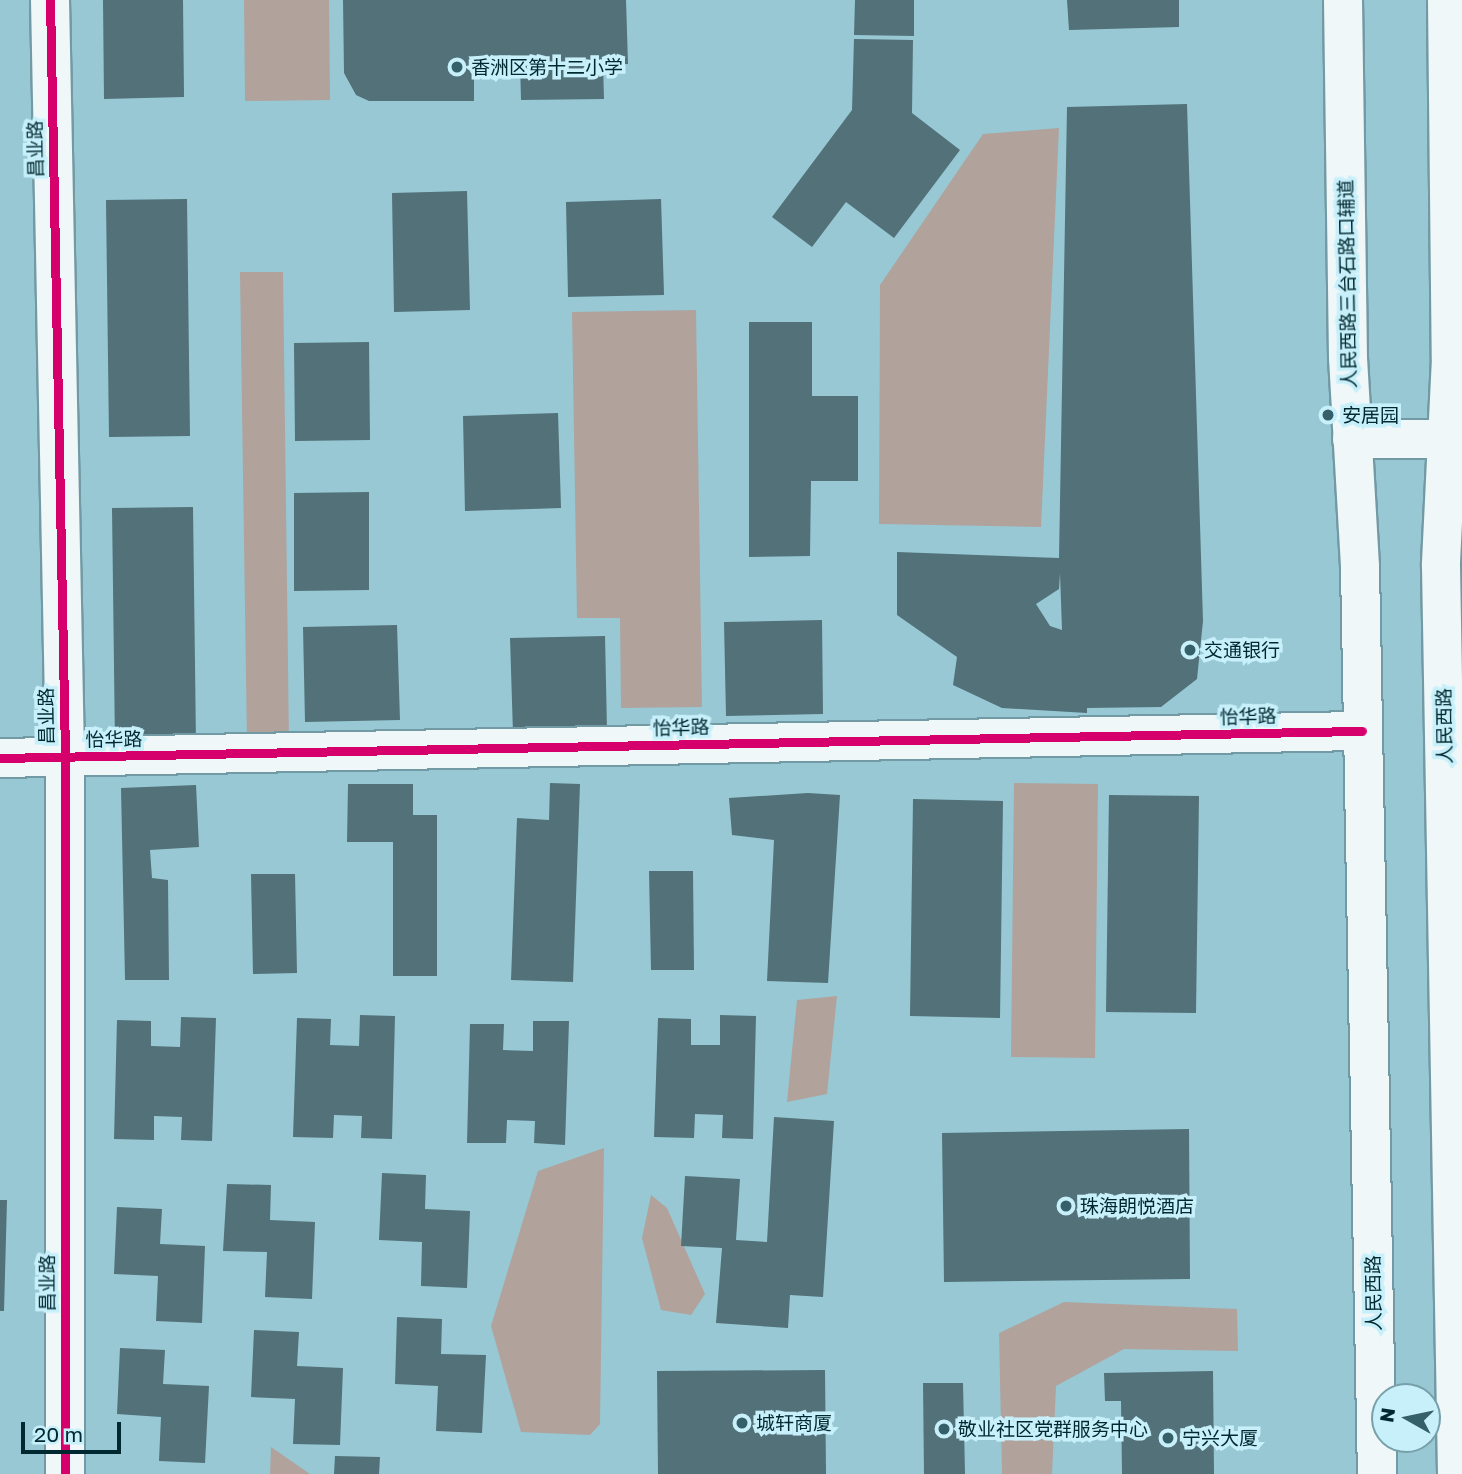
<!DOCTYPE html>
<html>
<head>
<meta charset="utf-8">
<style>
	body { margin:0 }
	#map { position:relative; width:1462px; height:1474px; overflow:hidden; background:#97c8d4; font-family:"Golos Text","Noto Sans SC",sans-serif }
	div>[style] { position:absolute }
	.green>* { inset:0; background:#b1a29c }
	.building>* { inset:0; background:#527179 }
	.roads { filter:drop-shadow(2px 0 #729aa4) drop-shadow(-2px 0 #729aa4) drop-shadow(0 2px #729aa4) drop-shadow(0 -2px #729aa4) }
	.minor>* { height:38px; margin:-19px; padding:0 19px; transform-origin:19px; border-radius:19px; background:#eff7f9 }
	.major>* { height:38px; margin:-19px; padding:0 19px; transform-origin:19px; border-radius:19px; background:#eff7f9 }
	.cycleway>* { height:9px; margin:-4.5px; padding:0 4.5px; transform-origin:4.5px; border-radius:4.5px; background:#d6006c }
	.dots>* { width:19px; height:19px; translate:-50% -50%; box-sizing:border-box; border:4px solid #c7f0fb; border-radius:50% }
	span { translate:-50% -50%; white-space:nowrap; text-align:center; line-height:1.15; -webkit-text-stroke:7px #c7f0fb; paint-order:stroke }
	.poi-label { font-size:19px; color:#002830 }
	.left { translate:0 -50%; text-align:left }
	.street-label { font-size:19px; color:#002830 }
	.north { position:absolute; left:1371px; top:1383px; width:70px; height:70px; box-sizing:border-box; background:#c7f0fb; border:2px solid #77a0aa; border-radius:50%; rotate:279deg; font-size:19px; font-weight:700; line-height:28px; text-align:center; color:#002830 }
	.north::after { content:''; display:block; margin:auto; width:24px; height:32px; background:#356069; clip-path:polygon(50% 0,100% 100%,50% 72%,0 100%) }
	.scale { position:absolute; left:21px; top:1422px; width:100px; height:32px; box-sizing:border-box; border:4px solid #002830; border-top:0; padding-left:9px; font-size:21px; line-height:24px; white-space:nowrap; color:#002830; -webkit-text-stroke:5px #c7f0fb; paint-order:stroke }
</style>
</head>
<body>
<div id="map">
	<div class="green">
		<i style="clip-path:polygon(244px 0,329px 0,330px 100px,245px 101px)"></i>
		<i style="clip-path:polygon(1059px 128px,1041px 527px,879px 524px,880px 285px,983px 134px)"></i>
		<i style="clip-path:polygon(240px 272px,283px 272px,289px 743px,247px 744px)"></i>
		<i style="clip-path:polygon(696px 310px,702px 707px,621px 708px,620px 618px,577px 618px,572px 312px)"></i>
		<i style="clip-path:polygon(1014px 783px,1098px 784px,1095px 1058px,1011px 1057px)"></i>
		<i style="clip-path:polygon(837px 996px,827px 1094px,787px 1102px,797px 1000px)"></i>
		<i style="clip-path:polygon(604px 1148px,600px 1424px,590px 1435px,521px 1432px,491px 1326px,538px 1171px)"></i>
		<i style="clip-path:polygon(651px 1195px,667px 1208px,705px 1294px,691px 1315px,661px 1310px,642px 1238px)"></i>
		<i style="clip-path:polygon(1064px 1302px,1237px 1309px,1238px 1351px,1124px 1349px,1056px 1386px,1052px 1474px,1002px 1474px,999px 1333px)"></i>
		<i style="clip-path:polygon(271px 1447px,310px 1474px,270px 1474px)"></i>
	</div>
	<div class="building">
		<i style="clip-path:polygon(103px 0,183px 0,184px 97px,104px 99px)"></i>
		<i style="clip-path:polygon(343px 0,626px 0,628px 64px,603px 64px,604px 99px,521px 100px,520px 63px,474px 64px,474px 101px,369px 101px,356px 95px,344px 73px)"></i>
		<i style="clip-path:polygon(855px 0,914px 0,914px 36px,854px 35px)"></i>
		<i style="clip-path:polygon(1067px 0,1179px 0,1179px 27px,1069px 30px)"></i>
		<i style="clip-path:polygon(854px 39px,913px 40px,912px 113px,960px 150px,894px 238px,846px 202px,812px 247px,772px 217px,852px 110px)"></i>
		<i style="clip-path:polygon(evenodd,1187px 104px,1203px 621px,1197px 679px,1161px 707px,1087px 708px,1087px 713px,1002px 708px,953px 685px,957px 657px,897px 615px,897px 552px,1059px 558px,1067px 107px,1187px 104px,1060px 573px,1062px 630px,1050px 626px,1036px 604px,1059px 589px,1060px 573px)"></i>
		<i style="clip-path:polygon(467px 191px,470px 310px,394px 312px,392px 193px)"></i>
		<i style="clip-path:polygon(187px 199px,190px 436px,109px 437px,106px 200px)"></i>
		<i style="clip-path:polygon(661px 199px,664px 295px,568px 297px,566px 202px)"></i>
		<i style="clip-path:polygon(749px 322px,812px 322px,812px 396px,858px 396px,858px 481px,811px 481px,810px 556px,749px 557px)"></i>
		<i style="clip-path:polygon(369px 342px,370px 440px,295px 441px,294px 343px)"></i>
		<i style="clip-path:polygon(558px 413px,561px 508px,465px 511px,463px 416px)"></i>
		<i style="clip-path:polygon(369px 492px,369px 590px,294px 591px,294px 493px)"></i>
		<i style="clip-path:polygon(193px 507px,196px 744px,115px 745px,112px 508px)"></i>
		<i style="clip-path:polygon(822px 620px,823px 714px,726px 716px,724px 622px)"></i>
		<i style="clip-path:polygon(397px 625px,400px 720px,305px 722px,303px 627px)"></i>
		<i style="clip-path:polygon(605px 636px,607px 731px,513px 734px,510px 638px)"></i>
		<i style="clip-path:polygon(550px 783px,580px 784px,573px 982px,511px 980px,517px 818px,549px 820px)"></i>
		<i style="clip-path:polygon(348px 784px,413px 784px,413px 815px,437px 815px,437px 976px,393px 976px,393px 842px,347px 842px)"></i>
		<i style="clip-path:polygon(196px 785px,199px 847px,150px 850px,152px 878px,168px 880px,169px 980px,125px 980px,121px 788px)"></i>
		<i style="clip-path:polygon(808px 793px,840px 795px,828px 983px,767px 981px,774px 840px,732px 835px,729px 798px)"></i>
		<i style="clip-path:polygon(1109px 795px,1199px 796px,1196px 1013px,1106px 1012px)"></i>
		<i style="clip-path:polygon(913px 799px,1003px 801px,1000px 1018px,910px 1016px)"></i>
		<i style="clip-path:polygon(649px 871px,693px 871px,694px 970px,651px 970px)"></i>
		<i style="clip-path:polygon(251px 874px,295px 874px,297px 973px,253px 974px)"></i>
		<i style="clip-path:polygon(360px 1015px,395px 1016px,392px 1139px,361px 1138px,362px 1116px,334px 1115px,333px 1138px,293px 1137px,297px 1018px,331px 1019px,330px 1045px,359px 1046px)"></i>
		<i style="clip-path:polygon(720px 1015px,756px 1016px,753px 1139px,722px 1138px,723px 1115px,695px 1114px,694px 1138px,654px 1137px,658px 1018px,691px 1019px,691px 1045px,720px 1045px)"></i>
		<i style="clip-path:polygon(181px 1017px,216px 1018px,212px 1141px,181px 1140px,182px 1117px,154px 1116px,154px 1140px,114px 1139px,117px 1020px,151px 1021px,151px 1046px,180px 1047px)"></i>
		<i style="clip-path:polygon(533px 1021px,569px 1021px,565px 1145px,534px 1143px,535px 1121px,507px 1120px,506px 1143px,467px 1143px,470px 1024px,504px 1024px,503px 1050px,533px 1051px)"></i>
		<i style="clip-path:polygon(774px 1117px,834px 1121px,823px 1297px,790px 1295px,788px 1328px,716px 1323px,722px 1248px,681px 1246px,685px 1176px,740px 1179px,736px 1240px,767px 1242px)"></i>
		<i style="clip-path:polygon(1189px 1129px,1190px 1279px,944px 1282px,942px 1133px)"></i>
		<i style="clip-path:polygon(382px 1173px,426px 1175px,425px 1209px,470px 1211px,467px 1288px,421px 1286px,422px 1242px,379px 1240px)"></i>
		<i style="clip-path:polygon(227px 1184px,271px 1185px,270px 1220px,315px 1222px,312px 1299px,265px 1297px,267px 1252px,223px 1251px)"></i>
		<i style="clip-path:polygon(0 1200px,7px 1200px,4px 1311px,0 1311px)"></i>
		<i style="clip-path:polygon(117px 1207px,162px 1209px,160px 1244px,205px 1246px,202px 1323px,156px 1321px,158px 1276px,114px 1274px)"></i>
		<i style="clip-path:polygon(397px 1317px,442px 1319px,441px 1354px,486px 1355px,482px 1433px,436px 1431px,438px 1386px,395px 1384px)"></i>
		<i style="clip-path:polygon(254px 1330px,299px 1332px,297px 1366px,343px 1368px,340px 1445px,293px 1444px,295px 1399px,251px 1397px)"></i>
		<i style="clip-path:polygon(120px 1348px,165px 1350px,163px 1384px,209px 1386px,205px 1463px,159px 1461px,161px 1417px,117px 1414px)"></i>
		<i style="clip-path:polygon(825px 1370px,826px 1474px,658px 1474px,657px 1371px)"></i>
		<i style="clip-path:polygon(1213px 1371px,1214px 1474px,1122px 1474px,1121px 1401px,1105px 1401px,1104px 1373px)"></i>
		<i style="clip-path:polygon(923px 1383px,963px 1383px,965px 1474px,924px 1474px)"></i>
		<i style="clip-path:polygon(335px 1456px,380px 1457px,379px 1474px,334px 1474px)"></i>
	</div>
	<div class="roads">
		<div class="minor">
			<i style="left:50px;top:0;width:757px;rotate:88.86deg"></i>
			<i style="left:65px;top:757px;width:717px;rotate:90deg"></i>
			<i style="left:0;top:758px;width:1362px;rotate:-1.14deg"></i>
		</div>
		<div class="major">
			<i style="left:1343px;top:0;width:358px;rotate:89.2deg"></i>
			<i style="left:1348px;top:358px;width:209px;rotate:86.7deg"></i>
			<i style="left:1360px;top:567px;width:907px;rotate:88.93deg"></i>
			<i style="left:1447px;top:0;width:358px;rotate:89.4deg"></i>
			<i style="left:1451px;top:358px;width:208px;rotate:92.8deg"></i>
			<i style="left:1441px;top:566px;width:908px;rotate:88.99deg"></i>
			<i style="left:1352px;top:439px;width:96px"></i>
		</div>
	</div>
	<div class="cycleway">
		<i style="left:50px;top:0;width:757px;rotate:88.86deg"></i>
		<i style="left:65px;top:757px;width:717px;rotate:90deg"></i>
		<i style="left:0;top:758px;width:1362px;rotate:-1.14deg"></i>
	</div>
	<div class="dots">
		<i style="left:457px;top:67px;background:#356069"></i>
		<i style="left:1328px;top:415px;background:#356069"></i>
		<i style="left:1190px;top:650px;background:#356069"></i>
		<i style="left:1066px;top:1206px;background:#356069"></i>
		<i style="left:742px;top:1423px;background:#356069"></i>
		<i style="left:944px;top:1429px;background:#356069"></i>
		<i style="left:1168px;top:1438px;background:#356069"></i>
	</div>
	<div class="poi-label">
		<span class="left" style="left:471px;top:67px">香洲区第十二小学</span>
		<span class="left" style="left:1342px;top:415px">安居园</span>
		<span class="left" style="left:1204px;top:650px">交通银行</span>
		<span class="left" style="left:1080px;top:1206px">珠海朗悦酒店</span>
		<span class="left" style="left:756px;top:1423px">城轩商厦</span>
		<span class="left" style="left:958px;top:1429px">敬业社区党群服务中心</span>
		<span class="left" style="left:1182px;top:1438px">宁兴大厦</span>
	</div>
	<div class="street-label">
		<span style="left:35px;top:149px;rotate:-91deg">昌业路</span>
		<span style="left:1347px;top:284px;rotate:-91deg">人民西路三台石路口辅道</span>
		<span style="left:46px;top:716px;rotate:-91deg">昌业路</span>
		<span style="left:1248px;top:716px;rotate:-1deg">怡华路</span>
		<span style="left:1444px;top:726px;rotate:-91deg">人民西路</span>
		<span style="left:681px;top:727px;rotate:-1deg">怡华路</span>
		<span style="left:114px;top:739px;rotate:-1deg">怡华路</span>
		<span style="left:47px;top:1283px;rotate:-90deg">昌业路</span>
		<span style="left:1373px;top:1293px;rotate:-91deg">人民西路</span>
	</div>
	<div class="north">N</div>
	<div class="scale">20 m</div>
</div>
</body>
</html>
